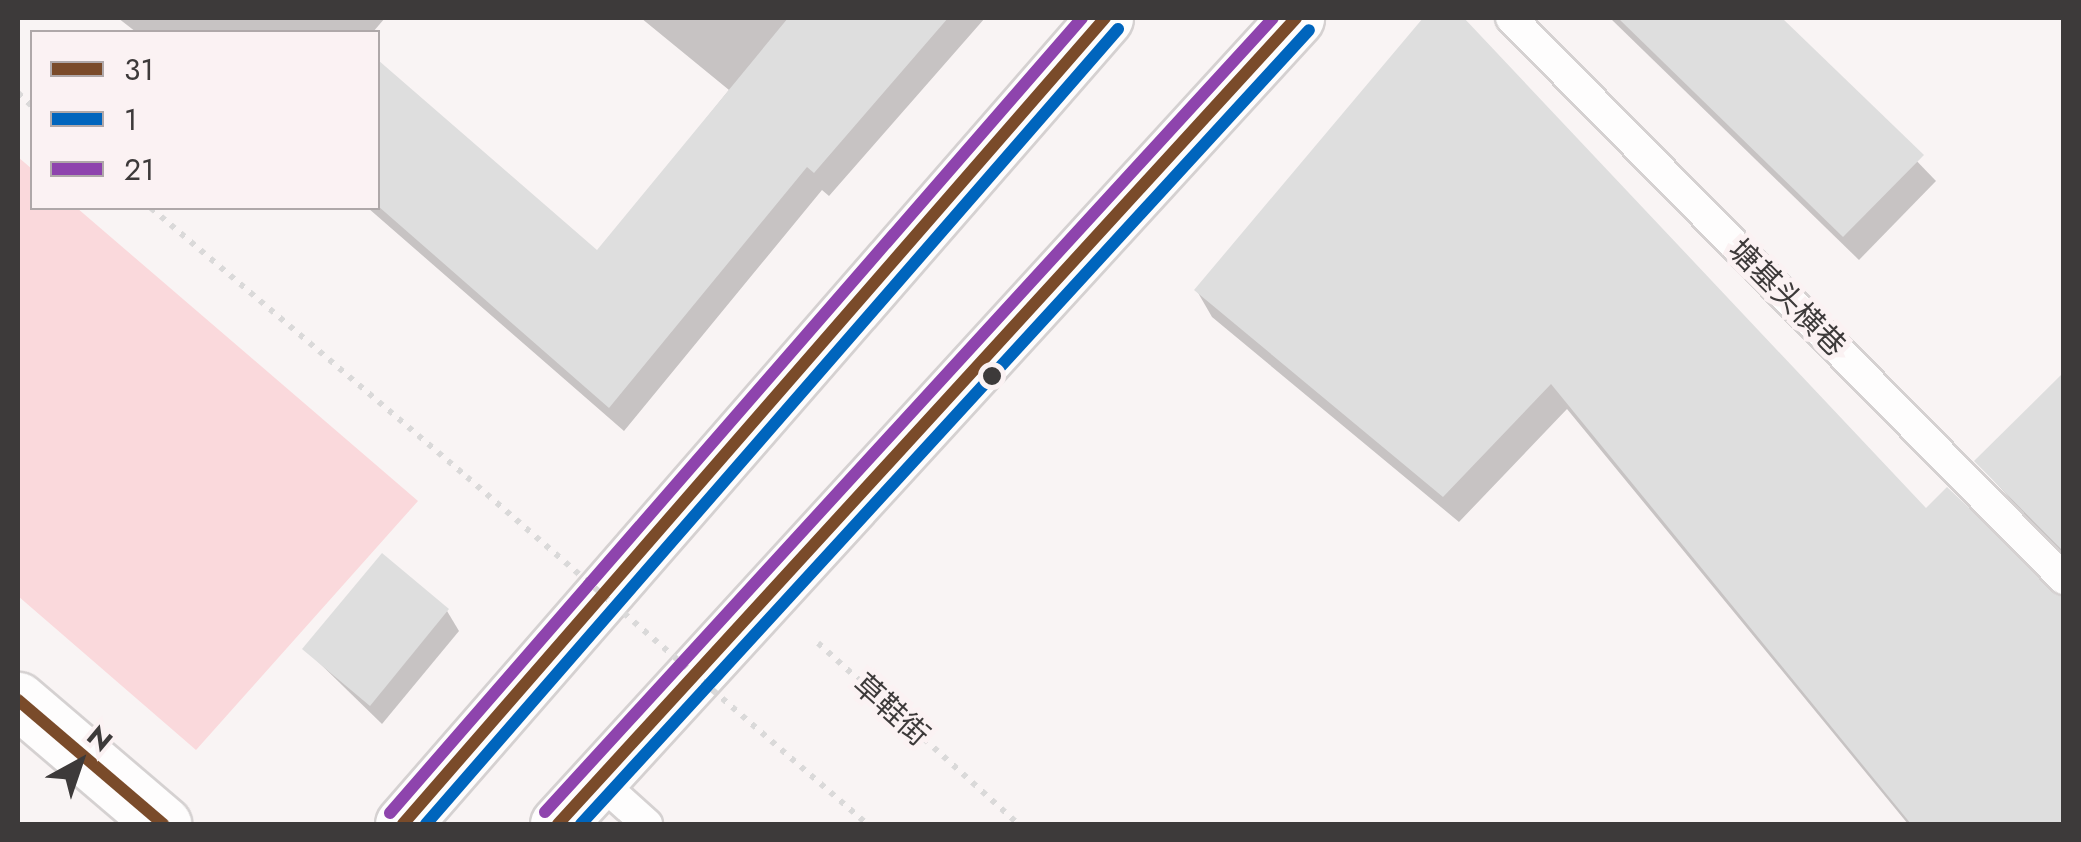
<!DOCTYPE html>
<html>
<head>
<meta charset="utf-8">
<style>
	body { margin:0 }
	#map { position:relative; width:2081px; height:842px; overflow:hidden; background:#f9f4f4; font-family:Jost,"Noto Sans SC",sans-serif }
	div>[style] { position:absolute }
	.green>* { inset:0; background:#fad9dc }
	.shadow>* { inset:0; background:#0003 }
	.building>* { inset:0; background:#dedede }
	.path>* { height:6px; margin-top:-3px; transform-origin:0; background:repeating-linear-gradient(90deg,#dad9d9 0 5px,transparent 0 13px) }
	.roads { filter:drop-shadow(2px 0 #d5d1d1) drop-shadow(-2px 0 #d5d1d1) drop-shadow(0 2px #d5d1d1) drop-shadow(0 -2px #d5d1d1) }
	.service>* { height:30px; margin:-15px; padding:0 15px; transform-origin:15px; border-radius:15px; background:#fefdfd }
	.minor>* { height:55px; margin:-27.5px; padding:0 27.5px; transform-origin:27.5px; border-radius:27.5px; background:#fefdfd }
	.secondary>* { height:55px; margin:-27.5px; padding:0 27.5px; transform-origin:27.5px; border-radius:27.5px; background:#fefdfd }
	.path-bridge>* { height:6px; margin-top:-3px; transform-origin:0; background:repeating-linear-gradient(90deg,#dad9d9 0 5px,transparent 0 13px) }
	.bus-1>* { height:12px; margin:-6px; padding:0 6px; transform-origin:6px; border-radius:6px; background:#7a4b2a }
	.bus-2>* { height:12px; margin:-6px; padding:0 6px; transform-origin:6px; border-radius:6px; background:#0065bd }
	.bus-3>* { height:12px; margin:-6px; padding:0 6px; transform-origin:6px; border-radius:6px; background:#8e44ad }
	.dots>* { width:28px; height:28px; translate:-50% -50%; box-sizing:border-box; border:5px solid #fbf2f3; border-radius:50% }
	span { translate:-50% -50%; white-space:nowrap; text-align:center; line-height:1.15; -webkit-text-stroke:10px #fbf2f3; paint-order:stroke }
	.street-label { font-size:30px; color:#3d3a3a }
	.frame { position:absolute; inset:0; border:20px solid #3d3a3a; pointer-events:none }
	.legend { position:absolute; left:30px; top:30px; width:350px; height:180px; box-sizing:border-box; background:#fbf2f3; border:2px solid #afa8a9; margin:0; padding:12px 18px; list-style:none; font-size:30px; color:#3d3a3a }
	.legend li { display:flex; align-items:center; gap:20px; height:50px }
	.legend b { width:50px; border:2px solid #afa8a9 }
	.north { position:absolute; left:30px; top:712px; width:100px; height:100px; -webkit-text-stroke:8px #fbf2f3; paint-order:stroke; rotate:40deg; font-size:28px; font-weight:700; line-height:40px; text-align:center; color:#3d3a3a }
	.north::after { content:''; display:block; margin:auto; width:35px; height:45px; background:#3d3a3a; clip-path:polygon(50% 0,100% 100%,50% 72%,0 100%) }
</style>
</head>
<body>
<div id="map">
	<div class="green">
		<i style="clip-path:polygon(18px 157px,32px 169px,32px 208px,77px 208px,418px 501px,196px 750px,18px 596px)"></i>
	</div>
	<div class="shadow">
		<i style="clip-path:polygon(118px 18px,385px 18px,373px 32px,136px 32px)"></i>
		<i style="clip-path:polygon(641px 18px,985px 18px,829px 196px,822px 190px,624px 431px,368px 208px,378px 208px,378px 63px,598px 253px,729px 90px)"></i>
		<i style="clip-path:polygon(1427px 18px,1460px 18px,1926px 512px,2064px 598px,2064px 824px,1908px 824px,1567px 409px,1459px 522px,1212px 317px,1197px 291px)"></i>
		<i style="clip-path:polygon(1610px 18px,1779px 18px,1936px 181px,1859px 260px)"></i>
		<i style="clip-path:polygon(2064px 376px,2064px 560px,1977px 461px)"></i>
		<i style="clip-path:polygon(447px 611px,459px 631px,382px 724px,305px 649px)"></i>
	</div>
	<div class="building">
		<i style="clip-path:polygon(788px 18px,948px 18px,814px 173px,807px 167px,609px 408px,378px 206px,378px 60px,597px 250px)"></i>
		<i style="clip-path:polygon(1423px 18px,1464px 18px,1926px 508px,1947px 487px,2064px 597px,2064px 824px,1911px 824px,1551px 384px,1443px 497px,1194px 290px)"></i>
		<i style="clip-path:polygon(1618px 18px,1782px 18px,1924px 155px,1843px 237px)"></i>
		<i style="clip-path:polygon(2064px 372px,2064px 552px,1974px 461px)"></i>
		<i style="clip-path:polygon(382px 553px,449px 609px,370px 706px,302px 649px)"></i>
	</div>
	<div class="path">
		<i style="left:18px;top:93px;width:19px;rotate:43deg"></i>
		<i style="left:151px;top:208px;width:415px;rotate:40.4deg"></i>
		<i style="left:818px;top:643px;width:270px;rotate:42.1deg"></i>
	</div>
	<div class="roads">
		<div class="service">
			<i style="left:1511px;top:18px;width:788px;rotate:45.41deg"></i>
			<i style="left:598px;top:780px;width:66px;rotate:41.9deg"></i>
		</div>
		<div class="minor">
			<i style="left:18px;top:700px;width:191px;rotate:40.5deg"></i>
		</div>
		<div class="secondary">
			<i style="left:403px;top:824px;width:1069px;rotate:-48.95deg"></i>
			<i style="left:558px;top:824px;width:1093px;rotate:-47.52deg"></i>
		</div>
	</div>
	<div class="path-bridge">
		<i style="left:467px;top:477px;width:530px;rotate:40.94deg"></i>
	</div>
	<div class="bus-1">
		<i style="left:18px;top:700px;width:191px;rotate:40.5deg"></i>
		<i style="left:403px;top:824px;width:1069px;rotate:-48.95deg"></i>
		<i style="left:558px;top:824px;width:1093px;rotate:-47.52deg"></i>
	</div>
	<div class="bus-2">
		<i style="left:426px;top:824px;width:1054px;rotate:-48.96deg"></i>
		<i style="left:581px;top:824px;width:1077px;rotate:-47.48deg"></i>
	</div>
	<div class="bus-3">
		<i style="left:545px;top:812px;width:1077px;rotate:-47.48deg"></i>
		<i style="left:390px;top:813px;width:1054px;rotate:-48.96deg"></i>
	</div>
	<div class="dots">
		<i style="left:992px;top:376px;background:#3d3a3a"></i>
	</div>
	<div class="street-label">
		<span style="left:1787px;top:298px;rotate:45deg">塘基头横巷</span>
		<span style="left:891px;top:710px;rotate:42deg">草鞋街</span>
	</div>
	<div class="frame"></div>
	<ul class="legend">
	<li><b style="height:12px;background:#7a4b2a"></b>31</li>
	<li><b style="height:12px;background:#0065bd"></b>1</li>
	<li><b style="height:12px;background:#8e44ad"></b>21</li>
	</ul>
	<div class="north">N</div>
</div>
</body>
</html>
